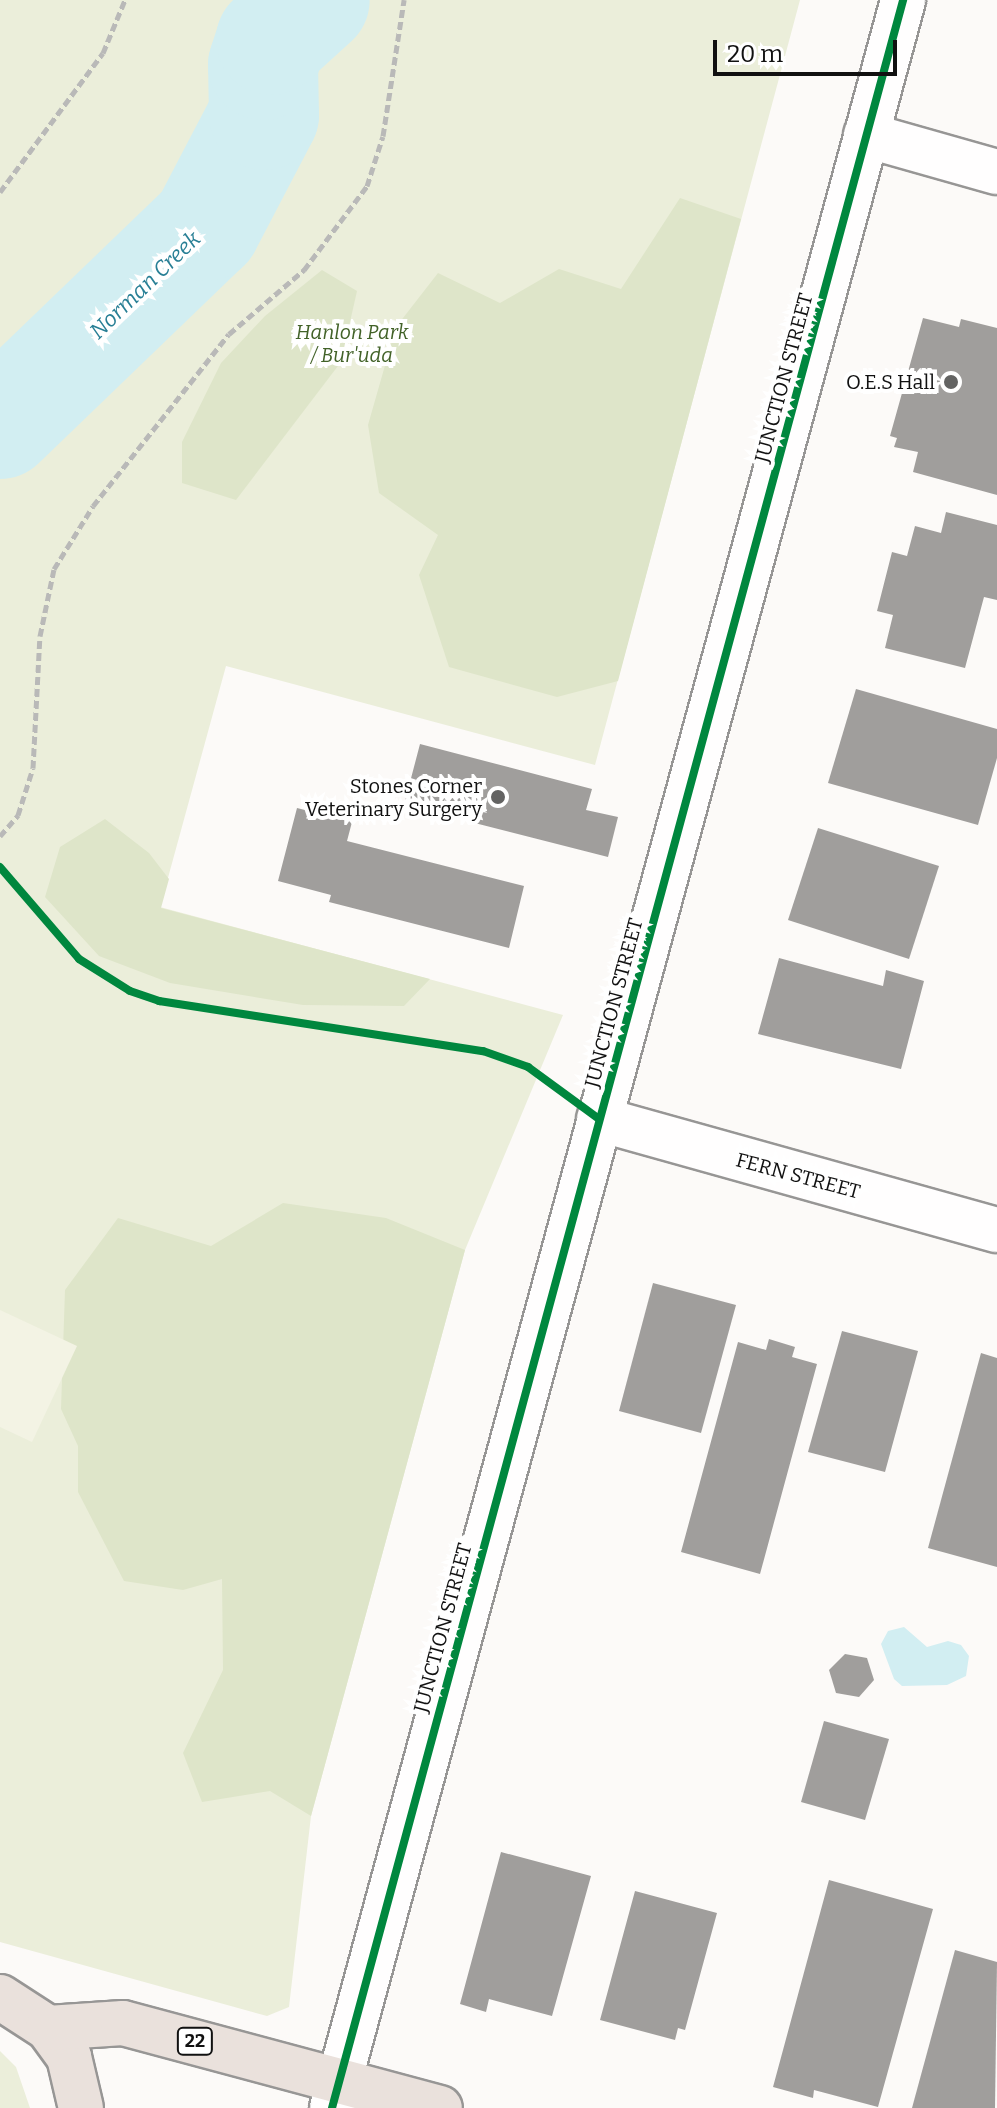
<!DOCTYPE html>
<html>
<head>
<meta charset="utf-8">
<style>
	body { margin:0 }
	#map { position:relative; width:997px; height:2108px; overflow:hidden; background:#fcfaf8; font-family:Bitter,serif }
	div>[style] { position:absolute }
	.green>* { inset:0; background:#ebeeda }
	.forest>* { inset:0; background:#dee5c9 }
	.pitch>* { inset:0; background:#f3f3e4 }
	.water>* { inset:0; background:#d2eef2 }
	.river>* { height:110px; margin:-55px; padding:0 55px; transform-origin:55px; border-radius:55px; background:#d2eef2 }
	.building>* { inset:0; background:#a09e9c }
	.path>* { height:5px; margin-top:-2.5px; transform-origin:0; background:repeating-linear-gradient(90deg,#b9b9b8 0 8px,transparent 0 12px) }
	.roads { filter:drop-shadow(2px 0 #979695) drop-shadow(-2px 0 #979695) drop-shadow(0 2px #979695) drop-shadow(0 -2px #979695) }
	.minor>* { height:44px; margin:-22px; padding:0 22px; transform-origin:22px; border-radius:22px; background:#fffefe }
	.tertiary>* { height:44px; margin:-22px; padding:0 22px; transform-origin:22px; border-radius:22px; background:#fffefe }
	.trunk>* { height:44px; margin:-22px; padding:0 22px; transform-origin:22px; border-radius:22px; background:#eae1dc }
	.cycleway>* { height:8px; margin:-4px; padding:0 4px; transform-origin:4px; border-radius:4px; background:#00873e }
	.dots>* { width:22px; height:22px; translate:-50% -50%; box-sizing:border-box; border:4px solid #fff; border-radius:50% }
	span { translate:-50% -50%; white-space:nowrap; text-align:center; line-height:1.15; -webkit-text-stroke:8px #fff; paint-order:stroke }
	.shield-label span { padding:2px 6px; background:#fff; border:2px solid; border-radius:6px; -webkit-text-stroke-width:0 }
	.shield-label { font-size:18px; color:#111; font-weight:700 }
	.park-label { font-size:20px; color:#426228; font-style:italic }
	.street-label { font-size:20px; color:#111 }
	.poi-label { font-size:20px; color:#111 }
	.right { translate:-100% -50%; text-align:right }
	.water-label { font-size:22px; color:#287f95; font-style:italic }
	.scale { position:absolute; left:713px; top:40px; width:184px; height:36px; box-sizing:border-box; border:4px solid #111; border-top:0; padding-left:10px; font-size:24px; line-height:28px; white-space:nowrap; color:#111; -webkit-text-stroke:6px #fff; paint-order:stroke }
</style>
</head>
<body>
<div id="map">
	<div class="green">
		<i style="clip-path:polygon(0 0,800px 0,595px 765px,226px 666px,160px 907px,563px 1015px,465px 1250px,311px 1816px,289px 2007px,267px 2016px,0 1942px)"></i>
		<i style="clip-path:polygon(0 2051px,16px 2067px,30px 2108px,0 2108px)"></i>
	</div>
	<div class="forest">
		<i style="clip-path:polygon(680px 198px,741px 219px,618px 681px,557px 697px,449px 667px,419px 575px,438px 535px,379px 493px,368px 425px,396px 327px,438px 273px,500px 303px,559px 269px,621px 289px)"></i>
		<i style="clip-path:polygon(322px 270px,357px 291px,341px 362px,236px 500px,182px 483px,182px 442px,221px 363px,265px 316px)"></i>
		<i style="clip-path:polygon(105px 819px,149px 853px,169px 879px,161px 908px,430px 979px,404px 1006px,303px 1005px,170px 983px,99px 956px,45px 897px,60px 847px)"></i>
		<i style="clip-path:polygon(283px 1203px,386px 1218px,465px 1250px,311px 1816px,270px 1791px,202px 1802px,183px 1753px,223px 1670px,222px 1579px,183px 1590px,124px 1581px,78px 1492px,78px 1446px,61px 1409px,65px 1290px,118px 1218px,211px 1246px)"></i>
	</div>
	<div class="pitch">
		<i style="clip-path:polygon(0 1310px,77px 1346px,32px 1442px,0 1427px)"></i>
	</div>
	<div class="water">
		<i style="clip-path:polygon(904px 1627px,927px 1647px,948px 1641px,961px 1645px,969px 1656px,966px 1676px,947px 1685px,902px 1686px,894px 1679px,881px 1644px,888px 1631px)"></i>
	</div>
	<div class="river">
		<i style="left:0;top:424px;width:286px;rotate:-43.9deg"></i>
		<i style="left:206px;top:226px;width:125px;rotate:-62.4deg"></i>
		<i style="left:264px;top:115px;width:50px;rotate:-91.1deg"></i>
		<i style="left:263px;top:65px;width:26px;rotate:-72deg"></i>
		<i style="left:271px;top:40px;width:59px;rotate:-42.3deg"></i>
	</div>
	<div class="building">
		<i style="clip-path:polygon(923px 318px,959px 327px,961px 319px,997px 328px,997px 495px,913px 472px,918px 452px,894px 447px,897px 438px,890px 436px)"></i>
		<i style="clip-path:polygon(946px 512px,997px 525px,997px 600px,984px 597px,965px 668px,885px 648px,893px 615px,877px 611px,892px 552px,907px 556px,915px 526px,941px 533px)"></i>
		<i style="clip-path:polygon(856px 689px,997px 729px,997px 758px,978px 825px,828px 783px)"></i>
		<i style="clip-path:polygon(420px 744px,592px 789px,586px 810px,618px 817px,608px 857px,404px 805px)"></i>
		<i style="clip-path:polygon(297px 808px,352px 822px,347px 841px,524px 886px,509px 948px,329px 902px,331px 895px,278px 881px)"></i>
		<i style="clip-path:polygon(818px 828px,939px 866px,909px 959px,788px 920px)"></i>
		<i style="clip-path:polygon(779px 958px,883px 986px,886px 970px,924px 981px,901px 1069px,758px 1034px)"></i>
		<i style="clip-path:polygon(653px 1283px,736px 1305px,701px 1433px,619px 1411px)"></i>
		<i style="clip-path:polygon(842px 1331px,918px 1351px,885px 1472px,808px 1452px)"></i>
		<i style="clip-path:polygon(769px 1339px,795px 1347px,792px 1357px,817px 1364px,760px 1574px,681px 1552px,738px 1342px,766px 1350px)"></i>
		<i style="clip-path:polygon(981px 1353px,997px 1358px,997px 1567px,928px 1548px)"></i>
		<i style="clip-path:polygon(845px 1654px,867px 1658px,874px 1680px,859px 1697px,836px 1693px,829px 1670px)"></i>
		<i style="clip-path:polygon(824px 1721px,889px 1739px,865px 1820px,801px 1802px)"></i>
		<i style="clip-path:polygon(501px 1852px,591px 1876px,552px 2016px,489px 1999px,486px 2012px,460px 2004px)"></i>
		<i style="clip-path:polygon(829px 1880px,933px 1909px,878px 2107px,814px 2090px,813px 2098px,773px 2087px)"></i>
		<i style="clip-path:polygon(635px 1891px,717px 1913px,685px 2030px,678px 2028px,675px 2040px,600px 2020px)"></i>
		<i style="clip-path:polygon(955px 1950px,997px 1962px,995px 2108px,912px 2108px)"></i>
	</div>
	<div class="path">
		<i style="left:0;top:192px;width:173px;rotate:-53.5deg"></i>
		<i style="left:103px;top:53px;width:57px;rotate:-67.5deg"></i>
		<i style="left:0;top:836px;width:28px;rotate:-49deg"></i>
		<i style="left:18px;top:815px;width:49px;rotate:-72.3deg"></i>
		<i style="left:33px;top:768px;width:132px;rotate:-87deg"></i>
		<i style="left:40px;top:636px;width:68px;rotate:-78.2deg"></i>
		<i style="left:54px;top:569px;width:74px;rotate:-58.2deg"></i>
		<i style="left:93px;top:506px;width:219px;rotate:-51.7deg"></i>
		<i style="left:229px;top:334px;width:99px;rotate:-40.5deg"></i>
		<i style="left:304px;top:270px;width:105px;rotate:-53.1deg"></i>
		<i style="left:367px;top:186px;width:52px;rotate:-72.3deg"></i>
		<i style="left:383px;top:136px;width:138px;rotate:-81.2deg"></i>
	</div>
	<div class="roads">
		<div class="minor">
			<i style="left:866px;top:135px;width:136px;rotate:15.8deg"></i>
			<i style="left:599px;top:1119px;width:413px;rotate:15.6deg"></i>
		</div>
		<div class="tertiary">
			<i style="left:332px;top:2108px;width:2184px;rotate:-74.84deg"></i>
		</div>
		<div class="trunk">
			<i style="left:0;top:1997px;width:57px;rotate:32.9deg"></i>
			<i style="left:48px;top:2028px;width:36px;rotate:54deg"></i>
			<i style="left:69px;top:2057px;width:52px;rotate:76.8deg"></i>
			<i style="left:48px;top:2028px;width:75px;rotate:-3.8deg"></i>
			<i style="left:123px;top:2023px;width:328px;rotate:15deg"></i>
		</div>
	</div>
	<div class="cycleway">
		<i style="left:0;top:867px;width:121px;rotate:49.3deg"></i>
		<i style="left:79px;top:959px;width:60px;rotate:32.1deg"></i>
		<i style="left:130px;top:991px;width:31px;rotate:19deg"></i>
		<i style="left:159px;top:1001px;width:328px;rotate:8.8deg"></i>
		<i style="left:483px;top:1051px;width:48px;rotate:19.6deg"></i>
		<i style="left:528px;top:1067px;width:88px;rotate:36.2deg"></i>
		<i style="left:332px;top:2108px;width:2184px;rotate:-74.84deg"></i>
	</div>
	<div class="dots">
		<i style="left:951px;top:382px;background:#636362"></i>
		<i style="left:498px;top:797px;background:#636362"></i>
	</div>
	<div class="shield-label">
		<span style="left:195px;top:2041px">22</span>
	</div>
	<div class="park-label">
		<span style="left:352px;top:344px">Hanlon Park<br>/ Bur'uda</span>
	</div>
	<div class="street-label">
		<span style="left:784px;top:378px;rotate:-75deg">JUNCTION STREET</span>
		<span style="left:614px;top:1003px;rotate:-75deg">JUNCTION STREET</span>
		<span style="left:798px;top:1176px;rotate:15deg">FERN STREET</span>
		<span style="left:443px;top:1628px;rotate:-75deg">JUNCTION STREET</span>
	</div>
	<div class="poi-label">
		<span class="right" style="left:935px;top:382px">O.E.S Hall</span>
		<span class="right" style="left:482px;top:798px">Stones Corner<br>Veterinary Surgery</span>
	</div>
	<div class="water-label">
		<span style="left:145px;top:285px;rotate:-44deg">Norman Creek</span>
	</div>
	<div class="scale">20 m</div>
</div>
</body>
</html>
